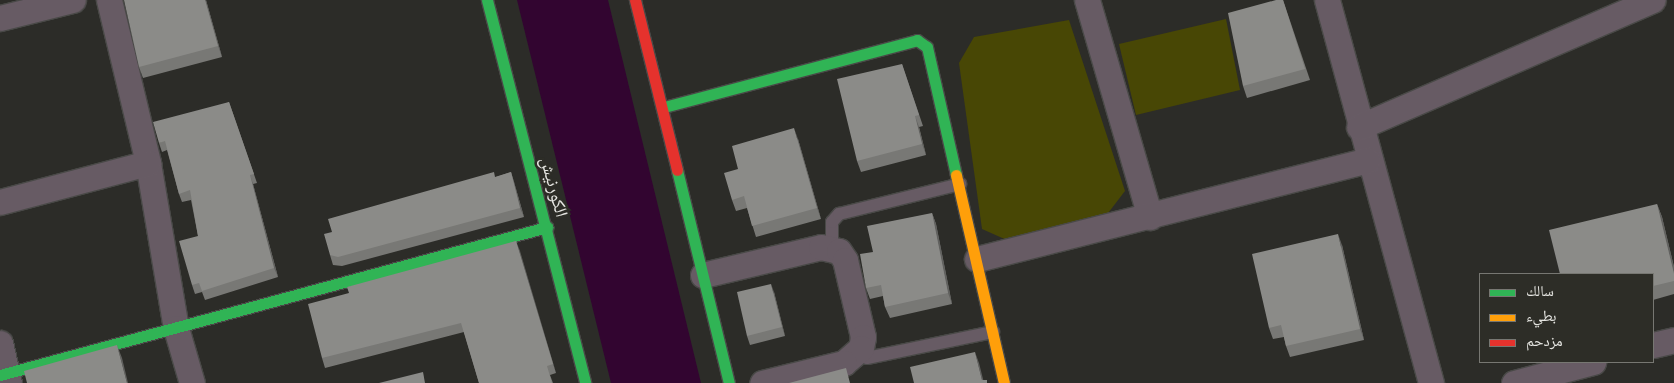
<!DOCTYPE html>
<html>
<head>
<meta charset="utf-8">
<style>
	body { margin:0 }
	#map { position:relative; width:1674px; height:383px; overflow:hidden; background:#2c2c28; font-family:"DM Sans","Noto Naskh Arabic",sans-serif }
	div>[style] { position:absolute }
	.green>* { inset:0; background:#484705 }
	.water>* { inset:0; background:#320530 }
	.roads { filter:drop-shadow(1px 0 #494947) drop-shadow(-1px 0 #494947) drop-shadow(0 1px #494947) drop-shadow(0 -1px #494947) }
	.lane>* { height:12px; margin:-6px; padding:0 6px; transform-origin:6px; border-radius:6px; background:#675b64 }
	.street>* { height:25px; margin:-12.5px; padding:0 12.5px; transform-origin:12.5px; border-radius:12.5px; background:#675b64 }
	.fast>* { height:11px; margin:-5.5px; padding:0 5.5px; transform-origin:5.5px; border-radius:5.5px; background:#30b455 }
	.slow>* { height:11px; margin:-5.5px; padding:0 5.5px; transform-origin:5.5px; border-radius:5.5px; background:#ff9f0a }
	.jam>* { height:11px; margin:-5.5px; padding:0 5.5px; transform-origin:5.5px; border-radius:5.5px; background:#e5322d }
	.wall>* { inset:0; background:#787875 }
	.shaded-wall>* { inset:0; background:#61615f }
	.building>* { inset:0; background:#8b8b88 }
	span { translate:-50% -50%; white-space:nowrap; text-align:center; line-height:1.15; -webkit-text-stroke:5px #2d2d27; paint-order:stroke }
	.street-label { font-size:18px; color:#e6e6e2 }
	.legend { position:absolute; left:1479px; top:273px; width:175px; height:90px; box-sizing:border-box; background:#2d2d27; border:1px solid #777772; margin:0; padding:6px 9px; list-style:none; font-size:15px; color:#e6e6e2 }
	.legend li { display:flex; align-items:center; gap:10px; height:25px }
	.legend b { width:25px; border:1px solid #777772 }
</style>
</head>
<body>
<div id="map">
	<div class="green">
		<i style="clip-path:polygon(1226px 19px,1240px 90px,1136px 115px,1119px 44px)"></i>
		<i style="clip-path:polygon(1069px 20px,1125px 191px,1102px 221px,1009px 241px,982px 229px,959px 63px,974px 37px)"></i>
	</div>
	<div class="water">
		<i style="clip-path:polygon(517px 0,608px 0,701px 383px,611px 383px)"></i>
	</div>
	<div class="roads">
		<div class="lane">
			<i style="left:832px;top:248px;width:26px;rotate:-90deg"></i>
			<i style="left:832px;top:222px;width:11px;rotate:-49deg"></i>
			<i style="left:839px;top:214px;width:125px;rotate:-13.9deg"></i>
			<i style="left:858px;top:351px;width:11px;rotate:38deg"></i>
			<i style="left:867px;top:358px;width:129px;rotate:-11.7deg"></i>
		</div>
		<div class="street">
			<i style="left:109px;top:0;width:168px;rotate:76.5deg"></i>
			<i style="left:148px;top:163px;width:167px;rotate:80.4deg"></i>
			<i style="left:176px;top:328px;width:57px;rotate:73.8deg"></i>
			<i style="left:1087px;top:0;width:226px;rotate:73.8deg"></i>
			<i style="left:1327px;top:0;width:397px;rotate:74.8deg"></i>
			<i style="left:0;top:18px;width:75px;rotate:-13.9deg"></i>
			<i style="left:1359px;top:127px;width:320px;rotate:-23.4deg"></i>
			<i style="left:0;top:202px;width:153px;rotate:-14.8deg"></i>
			<i style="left:977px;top:259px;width:403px;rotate:-14.2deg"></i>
			<i style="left:703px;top:275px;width:121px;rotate:-13.3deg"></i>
			<i style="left:821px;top:247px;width:18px;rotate:13deg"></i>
			<i style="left:839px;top:251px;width:11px;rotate:56deg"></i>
			<i style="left:845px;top:260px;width:79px;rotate:76.8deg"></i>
			<i style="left:863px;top:337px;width:11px;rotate:100deg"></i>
			<i style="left:861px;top:348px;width:23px;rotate:139deg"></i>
			<i style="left:844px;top:363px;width:84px;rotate:166.3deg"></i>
			<i style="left:0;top:343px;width:41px;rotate:77.3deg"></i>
			<i style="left:1653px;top:345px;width:22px;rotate:-13deg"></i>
			<i style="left:1514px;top:383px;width:82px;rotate:-14.9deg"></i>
		</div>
		<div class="fast">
			<i style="left:487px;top:0;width:395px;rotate:75.6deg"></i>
			<i style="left:664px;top:107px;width:262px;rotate:-14.8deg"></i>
			<i style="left:917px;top:40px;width:12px;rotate:35deg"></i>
			<i style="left:927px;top:47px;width:131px;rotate:77.2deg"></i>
			<i style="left:677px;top:170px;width:219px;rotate:76.3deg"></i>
			<i style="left:0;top:375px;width:567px;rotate:-15.14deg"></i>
		</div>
		<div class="slow">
			<i style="left:956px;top:175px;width:213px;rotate:77deg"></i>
		</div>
		<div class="jam">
			<i style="left:635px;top:0;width:175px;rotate:76.1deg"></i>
		</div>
	</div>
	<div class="wall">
		<i style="clip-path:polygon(206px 0,222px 57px,143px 78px,139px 67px)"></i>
		<i style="clip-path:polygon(1283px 0,1310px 80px,1247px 98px,1243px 86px)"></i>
		<i style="clip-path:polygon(902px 64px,923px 126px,919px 127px,926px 155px,861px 172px,857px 161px)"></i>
		<i style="clip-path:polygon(229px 102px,257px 183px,253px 184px,278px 277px,205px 300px,202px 292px,195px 294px,192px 285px,198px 236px,191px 200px,182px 202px,179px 194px,167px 150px,162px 152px,159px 143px)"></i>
		<i style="clip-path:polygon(798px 139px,821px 219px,756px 237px,747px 208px,736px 211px,732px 200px,738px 169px)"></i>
		<i style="clip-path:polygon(511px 172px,514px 182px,524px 217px,342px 266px,333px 265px,330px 255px,332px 232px)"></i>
		<i style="clip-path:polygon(1657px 204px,1662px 217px,1674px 267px,1674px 294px,1653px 300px,1653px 274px)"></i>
		<i style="clip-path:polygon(932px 213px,936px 224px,952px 304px,890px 318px,885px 307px,883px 296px,870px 299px,866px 288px)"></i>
		<i style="clip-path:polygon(516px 241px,556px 373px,550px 375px,553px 383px,479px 383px,464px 332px,325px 368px,322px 358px,349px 293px)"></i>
		<i style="clip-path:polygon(1342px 245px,1364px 340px,1290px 357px,1286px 346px,1284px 337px,1273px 339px,1269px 328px)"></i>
		<i style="clip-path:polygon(774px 292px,785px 336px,750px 345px,747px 336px)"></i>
	</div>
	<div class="shaded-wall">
		<i style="clip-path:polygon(205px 0,206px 0,222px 57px,218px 46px)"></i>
		<i style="clip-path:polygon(915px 116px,919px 127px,926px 155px,922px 144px)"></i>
		<i style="clip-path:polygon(794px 128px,798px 139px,821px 219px,817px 208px)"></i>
		<i style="clip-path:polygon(511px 172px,514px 182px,524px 217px,520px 208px)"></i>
		<i style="clip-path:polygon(250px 175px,253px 184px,278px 277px,274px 268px)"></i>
		<i style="clip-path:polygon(1657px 204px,1662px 217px,1674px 267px,1674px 274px)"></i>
		<i style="clip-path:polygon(932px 213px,936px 224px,952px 304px,948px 293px)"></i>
		<i style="clip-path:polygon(1338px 234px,1342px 245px,1364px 340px,1360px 329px)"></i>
		<i style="clip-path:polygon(516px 241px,520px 251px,556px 373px,553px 364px)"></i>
		<i style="clip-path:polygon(771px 284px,774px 292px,785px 336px,782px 327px)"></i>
		<i style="clip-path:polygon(117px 345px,122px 358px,128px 383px,127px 383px)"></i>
		<i style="clip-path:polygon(975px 352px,979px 363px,984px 383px,982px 380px)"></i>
	</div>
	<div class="building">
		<i style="clip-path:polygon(124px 0,205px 0,218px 46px,139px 67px)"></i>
		<i style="clip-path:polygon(1276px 0,1283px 0,1305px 69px,1243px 86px,1228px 13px)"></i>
		<i style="clip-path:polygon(902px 64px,919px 115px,915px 116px,922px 144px,857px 161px,837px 79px)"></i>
		<i style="clip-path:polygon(229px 102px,254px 174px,250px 175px,274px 268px,202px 291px,199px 283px,192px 285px,179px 241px,198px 236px,190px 190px,179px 194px,165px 141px,159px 143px,153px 122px)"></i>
		<i style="clip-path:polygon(794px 128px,817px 208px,752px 226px,744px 196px,732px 200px,724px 173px,738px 169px,732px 146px)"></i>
		<i style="clip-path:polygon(494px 172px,495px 177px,511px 172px,520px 208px,338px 257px,330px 255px,324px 234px,332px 232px,328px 219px)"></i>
		<i style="clip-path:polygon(1657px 204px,1674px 274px,1674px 281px,1653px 286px,1653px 274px,1560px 274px,1549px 230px)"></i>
		<i style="clip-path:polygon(932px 213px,948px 293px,885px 307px,881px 285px,866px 288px,860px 254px,873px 252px,867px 226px)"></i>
		<i style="clip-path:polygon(1338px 234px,1360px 329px,1286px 346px,1281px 325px,1269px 328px,1252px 254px)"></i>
		<i style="clip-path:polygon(516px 241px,553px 364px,547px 366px,552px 383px,479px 383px,461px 323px,322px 358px,308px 304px,349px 293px,347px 287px)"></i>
		<i style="clip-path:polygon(771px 284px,782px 327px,747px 336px,737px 292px)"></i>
		<i style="clip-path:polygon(117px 345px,127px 383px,27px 383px,24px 371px)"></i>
		<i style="clip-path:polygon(975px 352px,982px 380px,987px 380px,987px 383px,914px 383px,910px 367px)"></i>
		<i style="clip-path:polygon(846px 368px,850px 383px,789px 383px)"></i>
		<i style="clip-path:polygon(423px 372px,425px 383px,379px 383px)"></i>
	</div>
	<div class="street-label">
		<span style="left:554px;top:187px;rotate:75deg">الكورنيش</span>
	</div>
	<ul class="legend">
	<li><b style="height:6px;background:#30b455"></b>سالك</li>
	<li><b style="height:6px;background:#ff9f0a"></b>بطيء</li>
	<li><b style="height:6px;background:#e5322d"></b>مزدحم</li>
	</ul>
</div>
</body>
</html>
